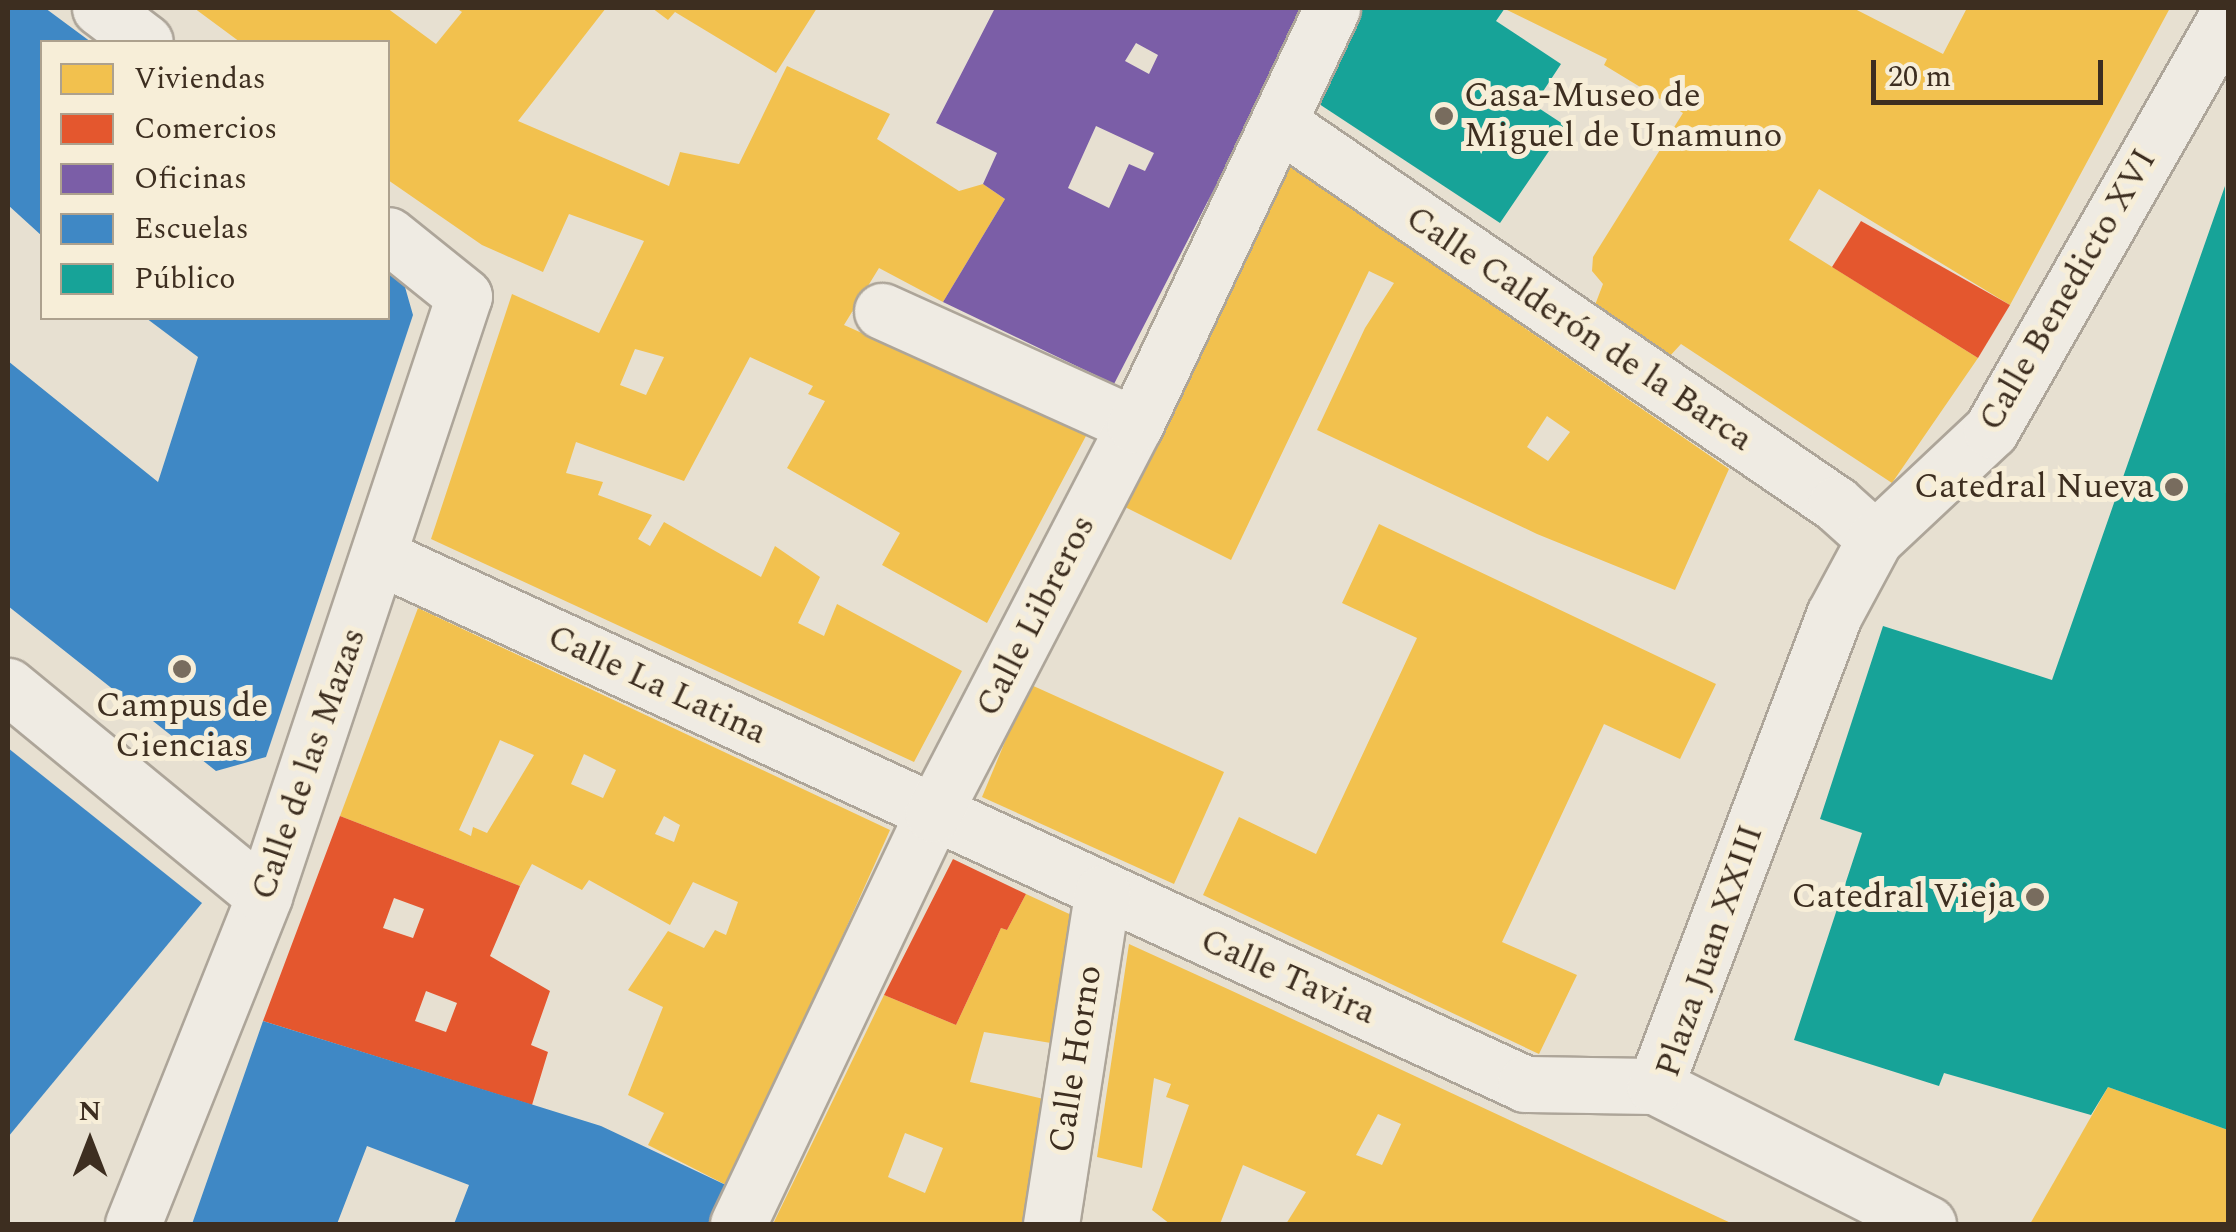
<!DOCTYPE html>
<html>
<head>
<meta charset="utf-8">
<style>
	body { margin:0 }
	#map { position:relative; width:2236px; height:1232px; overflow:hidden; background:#e7e0d1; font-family:Spectral,serif }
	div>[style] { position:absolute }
	.homes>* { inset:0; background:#f2c14e }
	.shops>* { inset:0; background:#e4572e }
	.offices>* { inset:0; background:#7b5ea7 }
	.schools>* { inset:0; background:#3f88c5 }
	.public>* { inset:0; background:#17a398 }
	.roads { filter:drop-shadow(2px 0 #ada599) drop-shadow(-2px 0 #ada599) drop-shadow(0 2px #ada599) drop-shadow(0 -2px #ada599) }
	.street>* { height:55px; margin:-27.5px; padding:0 27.5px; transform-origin:27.5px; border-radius:27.5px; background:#efebe3 }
	.dots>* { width:28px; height:28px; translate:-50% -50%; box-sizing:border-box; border:5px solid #f7eed8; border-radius:50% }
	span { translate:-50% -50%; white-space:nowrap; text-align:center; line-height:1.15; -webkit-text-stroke:10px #f7eed8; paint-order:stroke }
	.poi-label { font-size:35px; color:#3d2e20 }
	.left { translate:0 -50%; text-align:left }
	.right { translate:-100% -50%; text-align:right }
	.street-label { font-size:35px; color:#3d2e20 }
	.frame { position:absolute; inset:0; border:10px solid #3d2e20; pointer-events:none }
	.legend { position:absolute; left:40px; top:40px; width:350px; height:280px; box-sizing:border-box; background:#f7eed8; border:2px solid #ada18e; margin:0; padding:12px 18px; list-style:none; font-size:30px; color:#3d2e20 }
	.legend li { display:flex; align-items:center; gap:20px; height:50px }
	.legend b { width:50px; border:2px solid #ada18e }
	.north { position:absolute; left:40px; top:1092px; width:100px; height:100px; -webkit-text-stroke:8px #f7eed8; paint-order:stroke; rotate:0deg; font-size:28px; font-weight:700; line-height:40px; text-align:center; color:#3d2e20 }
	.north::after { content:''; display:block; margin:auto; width:35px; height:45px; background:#3d2e20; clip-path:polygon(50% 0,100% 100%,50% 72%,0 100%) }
	.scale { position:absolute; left:1871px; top:60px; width:232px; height:45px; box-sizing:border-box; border:5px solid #3d2e20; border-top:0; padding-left:12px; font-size:30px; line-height:35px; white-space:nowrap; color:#3d2e20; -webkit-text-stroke:8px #f7eed8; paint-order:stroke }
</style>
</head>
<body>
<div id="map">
	<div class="homes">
		<i style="clip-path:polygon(evenodd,194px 8px,387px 8px,436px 44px,462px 12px,456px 8px,606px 8px,518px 121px,669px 186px,680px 152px,739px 164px,787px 66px,890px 114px,877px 139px,959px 191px,983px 184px,1005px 199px,943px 302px,879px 268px,844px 325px,1087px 434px,987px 623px,882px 565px,900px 533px,787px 468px,825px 401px,808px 394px,813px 386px,750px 357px,684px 481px,576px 442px,566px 473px,603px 482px,598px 495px,652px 515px,638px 539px,650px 546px,664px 522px,761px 577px,775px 546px,820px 577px,798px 623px,824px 636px,837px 604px,962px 671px,914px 762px,431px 539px,512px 294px,599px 333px,644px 241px,569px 214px,543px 272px,482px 245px,388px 180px,388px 42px,240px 42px,194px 8px,635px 349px,664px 357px,646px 395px,620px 385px,635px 349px)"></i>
		<i style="clip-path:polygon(652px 8px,817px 8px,776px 73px,675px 12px,668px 20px)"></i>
		<i style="clip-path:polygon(1503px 8px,1853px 8px,1943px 54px,1967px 8px,2170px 8px,2010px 305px,1819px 189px,1789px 240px,1978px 358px,1892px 483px,1681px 344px,1669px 357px,1595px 305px,1603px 284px,1592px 271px,1593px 257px,1683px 113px,1604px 65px,1607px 59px)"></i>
		<i style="clip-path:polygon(evenodd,1283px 161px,1729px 469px,1675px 590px,1537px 534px,1317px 430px,1365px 328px,1394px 283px,1369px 271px,1231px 560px,1119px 504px,1283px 161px,1547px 416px,1570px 432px,1548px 461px,1527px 447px,1547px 416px)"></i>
		<i style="clip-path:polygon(1379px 524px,1716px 684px,1680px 759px,1604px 724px,1502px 942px,1577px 975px,1539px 1054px,1203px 895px,1239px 817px,1316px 854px,1417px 638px,1342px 603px)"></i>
		<i style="clip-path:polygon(evenodd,418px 608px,890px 830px,730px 1187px,648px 1145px,664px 1113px,628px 1095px,663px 1007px,628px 990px,668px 931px,704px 948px,715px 930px,726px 935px,738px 902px,693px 882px,670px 925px,589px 880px,582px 890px,532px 864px,520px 886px,340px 816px,418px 608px,500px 740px,534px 755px,487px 833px,473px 827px,471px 836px,459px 830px,500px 740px,418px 608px,584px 754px,616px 770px,603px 798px,571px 784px,584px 754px,418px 608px,664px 816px,680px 825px,674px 842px,655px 834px,664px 816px)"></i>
		<i style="clip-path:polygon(1029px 684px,1224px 772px,1174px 884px,982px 797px)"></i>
		<i style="clip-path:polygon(evenodd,1026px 894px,1078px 918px,1057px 1044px,984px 1032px,970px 1082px,1048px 1100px,1029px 1224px,773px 1224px,884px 995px,956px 1025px,1001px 928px,1007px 930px,1026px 894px,905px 1133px,943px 1148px,925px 1193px,888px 1177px,905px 1133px)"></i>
		<i style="clip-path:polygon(evenodd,1129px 944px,1230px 990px,1733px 1224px,1286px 1224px,1306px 1192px,1243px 1165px,1220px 1224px,1170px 1224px,1152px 1210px,1189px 1105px,1166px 1097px,1171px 1084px,1154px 1078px,1142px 1168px,1097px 1157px,1129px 944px,1378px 1114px,1401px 1124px,1382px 1165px,1356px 1155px,1378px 1114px)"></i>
		<i style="clip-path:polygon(2108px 1087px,2228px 1130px,2228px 1224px,2030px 1224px)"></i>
	</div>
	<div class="shops">
		<i style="clip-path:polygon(1861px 221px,2010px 305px,1978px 358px,1832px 267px)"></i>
		<i style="clip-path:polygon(evenodd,340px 816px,520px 886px,490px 956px,550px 991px,531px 1045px,548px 1052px,532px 1105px,263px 1021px,340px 816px,394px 898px,424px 909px,413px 938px,383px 928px,394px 898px,340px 816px,426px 991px,457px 1003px,446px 1032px,415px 1021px,426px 991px)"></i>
		<i style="clip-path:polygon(953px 859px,1026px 894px,1007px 930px,1001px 928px,956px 1025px,884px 995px)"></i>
	</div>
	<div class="offices">
		<i style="clip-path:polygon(evenodd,995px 8px,1307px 8px,1114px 384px,943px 302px,1005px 199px,983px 184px,997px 153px,936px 123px,995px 8px,1136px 43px,1158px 55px,1149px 74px,1125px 61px,1136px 43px,995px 8px,1096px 126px,1154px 153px,1145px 171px,1129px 164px,1109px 208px,1068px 188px,1096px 126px)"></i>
	</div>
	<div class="schools">
		<i style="clip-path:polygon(8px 8px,45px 8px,91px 42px,42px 42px,42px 236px,8px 205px)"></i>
		<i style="clip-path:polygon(388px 269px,403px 280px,413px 315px,266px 757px,216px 771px,8px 606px,8px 361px,158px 482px,198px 357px,146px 318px,388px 318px)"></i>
		<i style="clip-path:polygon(8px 748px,202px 903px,8px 1137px)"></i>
		<i style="clip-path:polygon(263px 1021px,601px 1126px,730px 1187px,712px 1224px,454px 1224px,469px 1185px,367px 1146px,337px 1224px,192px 1224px)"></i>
	</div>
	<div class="public">
		<i style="clip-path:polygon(1353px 8px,1505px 8px,1496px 21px,1561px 64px,1534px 105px,1566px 126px,1500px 223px,1310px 98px)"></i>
		<i style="clip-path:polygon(2225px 186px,2228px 1130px,2108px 1087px,2091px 1115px,1944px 1073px,1939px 1086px,1794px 1040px,1862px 833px,1820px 819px,1883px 626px,2052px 680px)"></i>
	</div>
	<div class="roads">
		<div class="street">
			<i style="left:100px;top:8px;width:56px;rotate:37.1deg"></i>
			<i style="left:1279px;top:123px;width:675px;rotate:34.37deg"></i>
			<i style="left:1836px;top:504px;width:52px;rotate:41.9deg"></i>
			<i style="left:882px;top:311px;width:277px;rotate:24.3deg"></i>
			<i style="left:380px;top:557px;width:1260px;rotate:24.71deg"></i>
			<i style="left:1525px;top:1084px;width:130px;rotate:0.9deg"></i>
			<i style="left:8px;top:686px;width:331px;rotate:39.4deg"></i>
			<i style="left:133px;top:1224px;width:353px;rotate:-68.2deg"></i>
			<i style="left:264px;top:896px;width:632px;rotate:-71.57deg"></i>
			<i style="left:464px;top:296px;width:97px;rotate:-141.2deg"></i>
			<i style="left:738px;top:1224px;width:454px;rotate:-64.6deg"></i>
			<i style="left:933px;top:814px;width:438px;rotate:-62.6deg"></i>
			<i style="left:1135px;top:425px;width:461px;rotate:-64.7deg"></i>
			<i style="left:1051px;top:1224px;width:335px;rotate:-81.2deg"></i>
			<i style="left:1928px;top:1224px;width:306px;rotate:-153.2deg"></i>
			<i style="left:1655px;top:1086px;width:504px;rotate:-69.19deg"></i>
			<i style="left:1834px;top:615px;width:86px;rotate:-61.7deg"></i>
			<i style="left:1875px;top:539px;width:159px;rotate:-43.2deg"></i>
			<i style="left:1991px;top:430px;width:478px;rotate:-60.3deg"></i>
		</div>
	</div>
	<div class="dots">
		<i style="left:1444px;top:116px;background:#786c5e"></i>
		<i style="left:2174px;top:487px;background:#786c5e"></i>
		<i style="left:182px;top:669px;background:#786c5e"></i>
		<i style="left:2035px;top:897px;background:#786c5e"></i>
	</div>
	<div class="poi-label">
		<span class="left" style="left:1464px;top:116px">Casa-Museo de<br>Miguel de Unamuno</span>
		<span class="right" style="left:2154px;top:487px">Catedral Nueva</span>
		<span style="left:182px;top:726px">Campus de<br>Ciencias</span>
		<span class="right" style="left:2015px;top:897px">Catedral Vieja</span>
	</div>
	<div class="street-label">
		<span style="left:2068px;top:290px;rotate:-60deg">Calle Benedicto XVI</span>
		<span style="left:1579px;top:329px;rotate:34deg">Calle Calderón de la Barca</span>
		<span style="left:1036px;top:616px;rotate:-63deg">Calle Libreros</span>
		<span style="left:657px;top:685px;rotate:25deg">Calle La Latina</span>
		<span style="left:309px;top:764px;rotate:-71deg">Calle de las Mazas</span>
		<span style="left:1710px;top:951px;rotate:-71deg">Plaza Juan XXIII</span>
		<span style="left:1288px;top:977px;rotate:24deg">Calle Tavira</span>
		<span style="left:1076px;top:1059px;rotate:-81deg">Calle Horno</span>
	</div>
	<div class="frame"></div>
	<ul class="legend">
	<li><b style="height:28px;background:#f2c14e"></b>Viviendas</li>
	<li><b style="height:28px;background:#e4572e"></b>Comercios</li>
	<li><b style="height:28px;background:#7b5ea7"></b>Oficinas</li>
	<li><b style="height:28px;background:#3f88c5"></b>Escuelas</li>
	<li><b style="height:28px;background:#17a398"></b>Público</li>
	</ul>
	<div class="north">N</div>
	<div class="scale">20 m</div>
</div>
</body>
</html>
